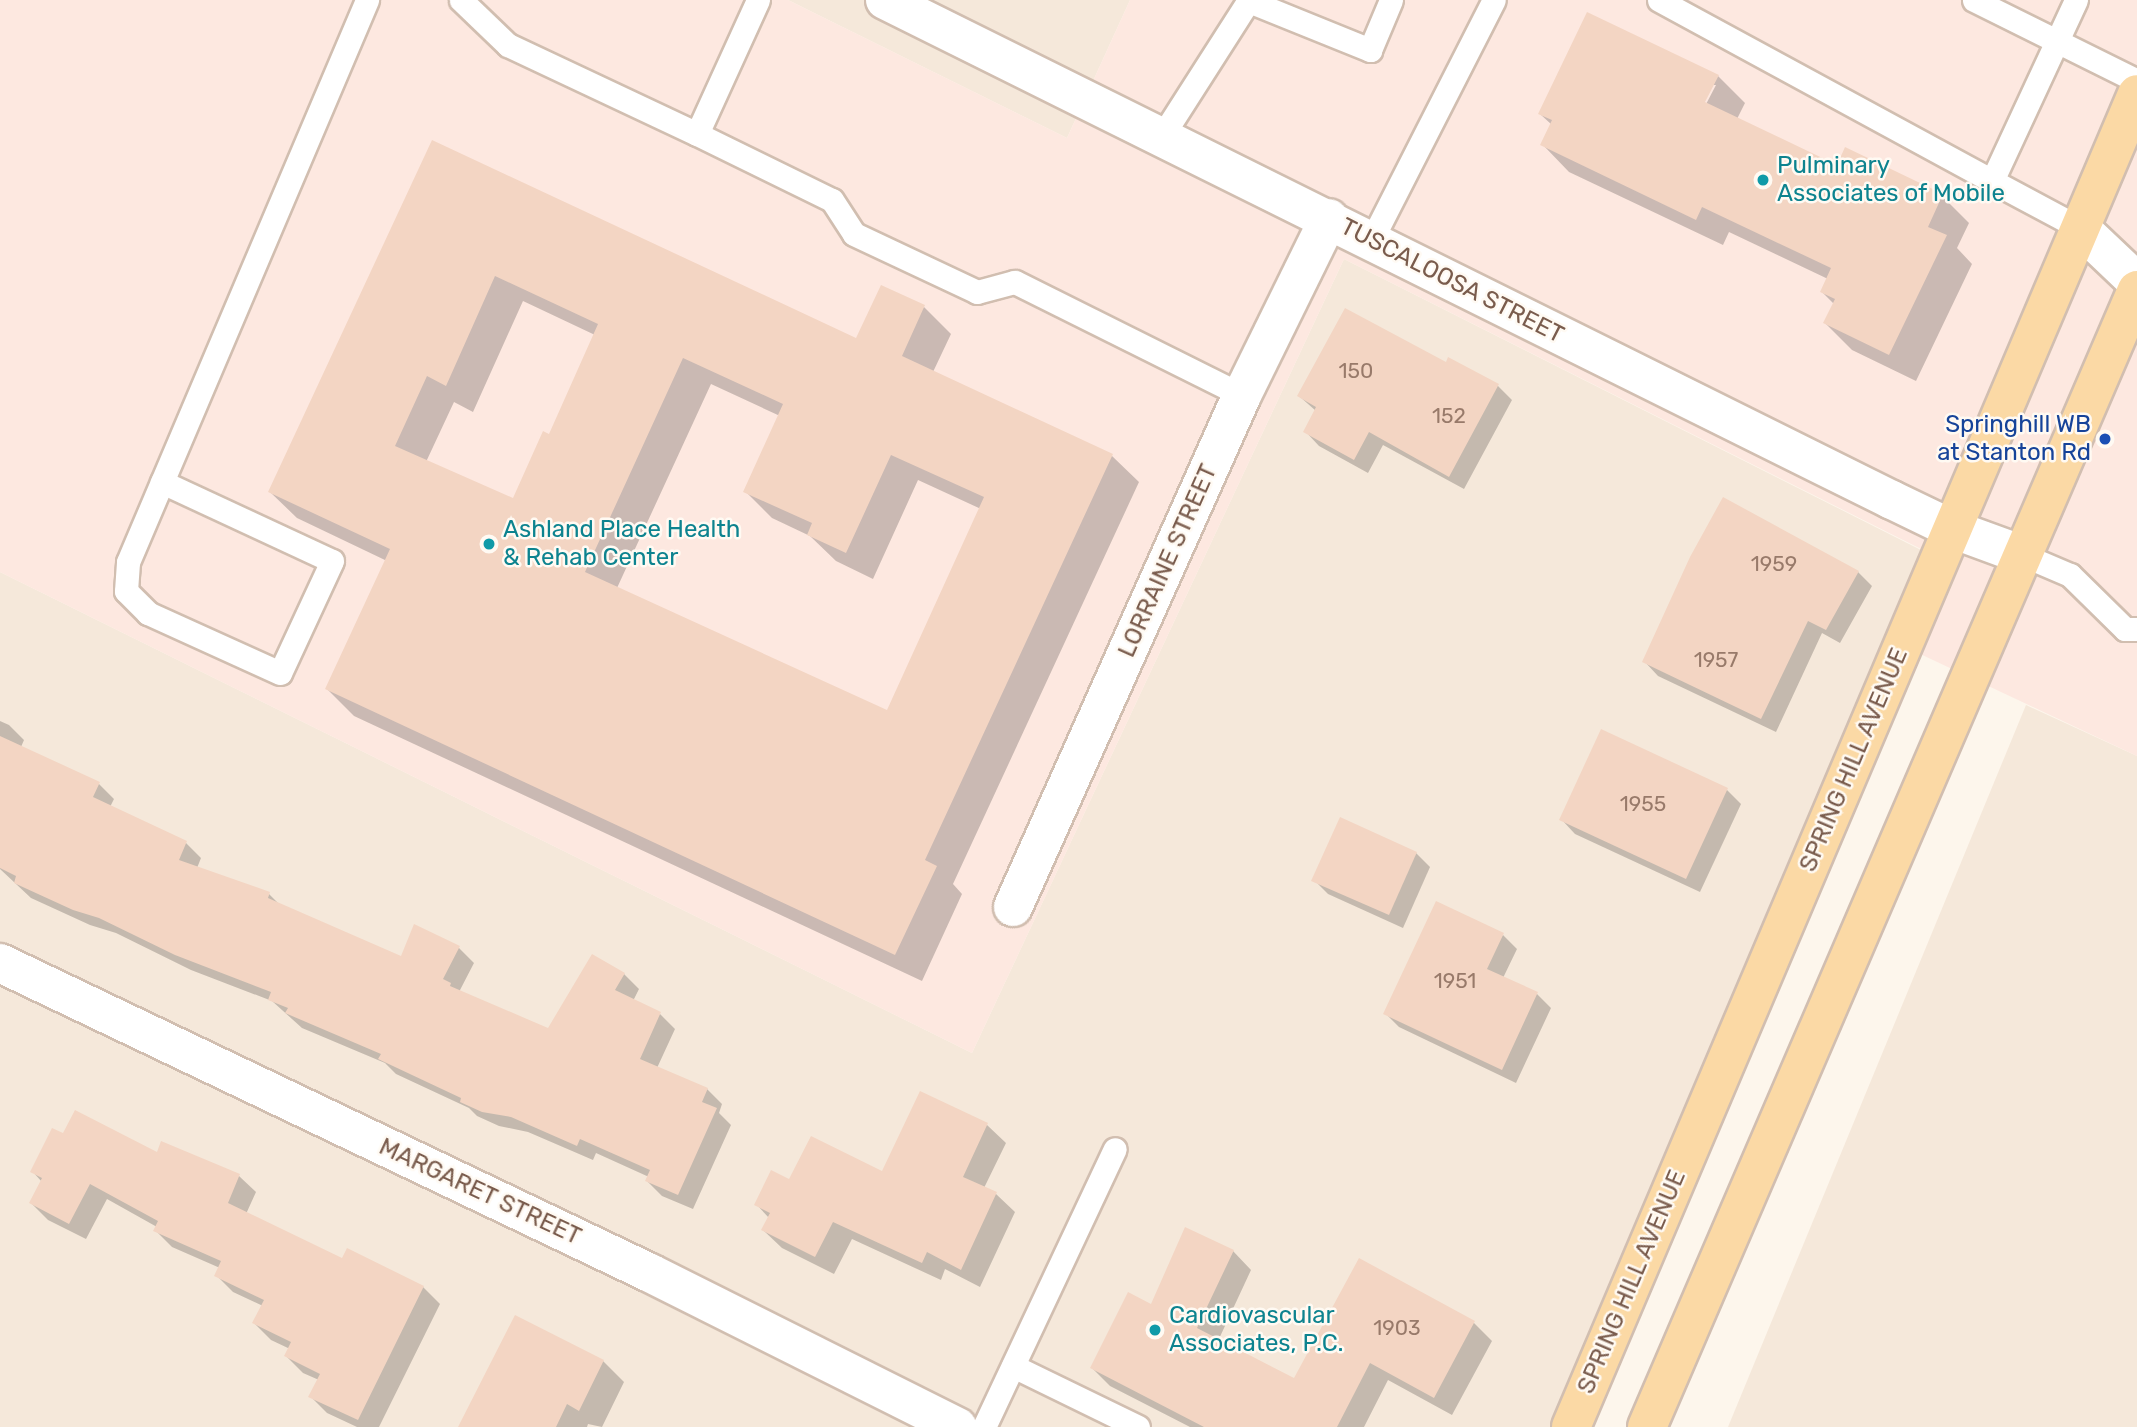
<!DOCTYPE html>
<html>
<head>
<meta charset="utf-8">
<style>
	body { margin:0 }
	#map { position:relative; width:2137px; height:1427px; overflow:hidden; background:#fdf6ec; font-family:Rubik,sans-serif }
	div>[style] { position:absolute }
	.residential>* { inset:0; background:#f5e8da }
	.commercial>* { inset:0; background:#fde8e0 }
	.shadow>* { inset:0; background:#0003 }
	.building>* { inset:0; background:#f3d5c3 }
	.roads { filter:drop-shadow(2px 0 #d1beb0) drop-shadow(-2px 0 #d1beb0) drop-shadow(0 2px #d1beb0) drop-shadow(0 -2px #d1beb0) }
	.lane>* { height:23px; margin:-11.5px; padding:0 11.5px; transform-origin:11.5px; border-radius:11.5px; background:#fff }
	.street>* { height:38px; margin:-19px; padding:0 19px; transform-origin:19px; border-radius:19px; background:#fff }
	.secondary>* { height:38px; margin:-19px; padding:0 19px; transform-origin:19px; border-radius:19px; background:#fff }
	.primary>* { height:38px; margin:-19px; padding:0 19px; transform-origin:19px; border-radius:19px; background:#fbd9a5 }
	.dots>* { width:19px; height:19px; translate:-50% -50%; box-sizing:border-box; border:4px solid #fffaf3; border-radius:50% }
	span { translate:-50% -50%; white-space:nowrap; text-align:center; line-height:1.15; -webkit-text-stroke:5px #fffaf3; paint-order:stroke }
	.number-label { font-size:21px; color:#987a6a }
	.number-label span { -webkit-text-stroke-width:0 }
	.culture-label { font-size:24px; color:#0d838f }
	.left { translate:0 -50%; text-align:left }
	.street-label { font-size:24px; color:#7a5c4d }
	.transit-label { font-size:24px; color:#164399 }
	.right { translate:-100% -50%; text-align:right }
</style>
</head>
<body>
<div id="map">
	<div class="residential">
		<i style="clip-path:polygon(788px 0,1130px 0,1067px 138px)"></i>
		<i style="clip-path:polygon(1344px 259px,1921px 550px,1552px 1427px,0 1427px,0 572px,972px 1053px)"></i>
		<i style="clip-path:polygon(2026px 705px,2137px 756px,2137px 1427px,1728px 1427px)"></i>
	</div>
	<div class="commercial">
		<i style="clip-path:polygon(0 0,788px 0,1067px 138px,1130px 0,2137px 0,2137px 756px,1884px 637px,1921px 549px,1344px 259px,972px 1053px,0 572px)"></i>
	</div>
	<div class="shadow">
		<i style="clip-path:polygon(evenodd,1718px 76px,1745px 103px,1737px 119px,1838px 167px,1846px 150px,1942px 196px,1969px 223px,1957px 248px,1972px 264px,1916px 381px,1852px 350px,1825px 323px,1834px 304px,1822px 292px,1828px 279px,1729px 232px,1723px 245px,1569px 172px,1543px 145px,1552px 125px,1540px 114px,1718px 76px,1712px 85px,1716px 85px,1703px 110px,1700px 109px,1712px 85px)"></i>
		<i style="clip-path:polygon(evenodd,433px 142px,857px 340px,924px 307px,951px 334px,933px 372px,1112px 456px,1139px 482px,953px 884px,962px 894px,922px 981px,354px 716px,327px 689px,387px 561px,297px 518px,270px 492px,433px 142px,523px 301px,595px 335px,550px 437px,514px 500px,426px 462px,454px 402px,473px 412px,523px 301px,433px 142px,711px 384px,780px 416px,745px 491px,772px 518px,810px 536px,836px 561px,873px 579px,918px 480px,981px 509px,888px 712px,617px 588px,711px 384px)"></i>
		<i style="clip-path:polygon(1446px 364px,1498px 386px,1512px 400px,1464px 489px,1383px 445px,1368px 473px,1319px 446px,1305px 431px,1316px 411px,1299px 396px)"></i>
		<i style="clip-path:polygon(1858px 572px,1872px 586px,1840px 643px,1822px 633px,1776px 732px,1658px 676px,1644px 661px)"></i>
		<i style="clip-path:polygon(0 721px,9px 725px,24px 740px,21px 747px,99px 784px,114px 799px,110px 807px,186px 843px,201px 858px,197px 868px,269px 894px,280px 905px,402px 958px,459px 948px,474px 963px,459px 992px,549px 1031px,624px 974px,639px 989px,633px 1001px,660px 1014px,675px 1029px,657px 1068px,707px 1089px,722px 1104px,719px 1113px,731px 1125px,693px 1209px,662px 1196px,647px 1181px,649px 1177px,596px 1153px,593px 1160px,528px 1132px,499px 1126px,477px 1116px,469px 1108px,396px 1074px,385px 1063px,302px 1028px,272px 1001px,191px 970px,116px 933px,90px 925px,31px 898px,0 869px)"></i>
		<i style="clip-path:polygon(1727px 790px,1741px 804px,1700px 892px,1575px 834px,1561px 819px)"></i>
		<i style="clip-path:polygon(1416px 853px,1430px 867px,1403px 928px,1328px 894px,1314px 880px)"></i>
		<i style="clip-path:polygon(1503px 935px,1517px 949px,1503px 978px,1537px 994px,1551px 1008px,1516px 1083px,1399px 1027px,1385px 1013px)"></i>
		<i style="clip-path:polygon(920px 1093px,987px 1125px,1006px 1143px,984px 1188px,996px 1194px,1015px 1212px,980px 1287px,945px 1269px,941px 1280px,852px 1239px,834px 1274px,782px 1248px,763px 1230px,769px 1218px,756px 1204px,790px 1182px,883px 1173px)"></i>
		<i style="clip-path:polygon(64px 1136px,158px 1154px,162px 1143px,239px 1176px,256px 1192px,246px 1214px,343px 1260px,423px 1287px,440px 1304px,379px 1427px,357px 1427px,327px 1413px,310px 1396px,319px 1380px,303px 1373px,286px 1356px,290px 1349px,271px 1340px,254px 1323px,263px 1306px,233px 1292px,216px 1275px,220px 1268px,172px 1247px,156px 1231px,157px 1227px,107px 1199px,86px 1239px,48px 1220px,31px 1203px,42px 1182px,32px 1171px)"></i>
		<i style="clip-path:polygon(1233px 1251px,1251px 1270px,1218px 1341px,1295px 1381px,1360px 1260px,1474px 1323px,1492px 1341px,1452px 1415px,1388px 1380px,1364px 1427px,1190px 1427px,1110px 1386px,1092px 1368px,1151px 1306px)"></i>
		<i style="clip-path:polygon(516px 1317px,603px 1361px,624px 1382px,602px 1427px,588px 1424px,587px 1427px,469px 1427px)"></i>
	</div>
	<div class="building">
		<i style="clip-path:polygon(1587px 12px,1719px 75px,1705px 102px,1837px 165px,1845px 147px,1943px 194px,1928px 227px,1947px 235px,1889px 355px,1823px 323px,1835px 299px,1820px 292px,1831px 268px,1702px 207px,1696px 220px,1540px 145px,1552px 120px,1538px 114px)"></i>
		<i style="clip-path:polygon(evenodd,432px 140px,856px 338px,881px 285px,925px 305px,902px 356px,1113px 454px,925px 860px,937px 866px,895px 955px,325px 689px,390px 549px,268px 492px,432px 140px,495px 276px,598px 324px,549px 434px,543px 431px,513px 498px,395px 446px,427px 376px,446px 386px,495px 276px,432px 140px,683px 358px,783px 404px,743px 492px,812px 523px,807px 535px,846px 553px,891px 455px,984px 497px,887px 710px,585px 572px,683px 358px)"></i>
		<i style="clip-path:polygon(1345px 308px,1446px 362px,1448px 357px,1499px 384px,1449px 477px,1369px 432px,1354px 460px,1303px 432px,1316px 407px,1297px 396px)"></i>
		<i style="clip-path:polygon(1723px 497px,1859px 571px,1826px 630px,1808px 621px,1761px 719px,1642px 662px,1690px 557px)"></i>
		<i style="clip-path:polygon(1601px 729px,1728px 788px,1686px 879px,1559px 820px)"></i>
		<i style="clip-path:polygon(0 736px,100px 782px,93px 797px,187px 841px,179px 860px,270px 892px,268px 898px,401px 956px,414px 924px,460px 946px,443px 979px,451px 983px,450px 986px,548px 1028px,592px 954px,625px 973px,615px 990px,661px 1012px,640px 1059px,708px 1088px,702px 1102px,717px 1108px,678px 1195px,645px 1181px,650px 1170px,580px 1139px,577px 1146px,511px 1117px,482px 1112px,460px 1102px,461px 1098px,378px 1059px,381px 1054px,285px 1013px,288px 1008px,268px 1000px,271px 992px,175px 955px,99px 918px,73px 910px,14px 883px,16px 876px,0 868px)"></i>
		<i style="clip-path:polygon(1340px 817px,1417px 852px,1389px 915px,1311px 881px)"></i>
		<i style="clip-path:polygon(1436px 901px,1504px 933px,1487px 969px,1538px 992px,1502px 1070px,1383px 1014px)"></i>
		<i style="clip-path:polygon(920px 1091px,988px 1123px,963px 1177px,997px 1192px,961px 1270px,927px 1252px,922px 1263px,833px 1222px,815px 1257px,761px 1230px,770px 1213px,754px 1205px,771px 1170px,789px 1179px,811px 1136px,882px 1171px)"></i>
		<i style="clip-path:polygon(75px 1110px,157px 1152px,161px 1141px,240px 1174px,228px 1203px,342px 1258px,347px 1248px,424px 1286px,358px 1420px,308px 1397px,320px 1374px,284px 1356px,291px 1342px,252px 1323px,264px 1300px,214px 1276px,221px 1261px,153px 1231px,158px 1221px,90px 1184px,69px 1224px,29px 1203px,42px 1178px,30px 1172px,52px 1128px,63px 1133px)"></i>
		<i style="clip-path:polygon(1185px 1227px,1234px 1250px,1197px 1328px,1294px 1378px,1359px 1258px,1475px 1321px,1434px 1398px,1370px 1363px,1337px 1427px,1204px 1427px,1090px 1368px,1128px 1292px,1151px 1304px)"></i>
		<i style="clip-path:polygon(515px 1315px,604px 1360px,579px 1411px,567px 1404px,556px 1427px,458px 1427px)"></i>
	</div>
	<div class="roads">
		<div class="lane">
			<i style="left:461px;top:0;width:65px;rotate:43.8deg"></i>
			<i style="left:508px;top:45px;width:209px;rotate:25.2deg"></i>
			<i style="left:758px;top:0;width:147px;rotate:114.5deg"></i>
			<i style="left:697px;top:134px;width:150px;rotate:26.1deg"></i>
			<i style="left:832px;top:200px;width:40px;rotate:57.1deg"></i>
			<i style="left:854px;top:234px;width:136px;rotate:25.2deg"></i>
			<i style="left:977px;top:292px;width:39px;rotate:-15deg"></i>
			<i style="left:1015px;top:282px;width:254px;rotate:26.5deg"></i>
			<i style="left:1659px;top:0;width:379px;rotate:28.5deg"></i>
			<i style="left:1974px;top:0;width:182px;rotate:26.4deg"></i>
			<i style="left:2076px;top:0;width:200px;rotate:114.9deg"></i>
			<i style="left:1992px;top:181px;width:100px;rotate:28.1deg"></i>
			<i style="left:1249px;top:1px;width:131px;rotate:22deg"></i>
			<i style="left:1370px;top:50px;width:54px;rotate:-67.2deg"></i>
			<i style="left:1162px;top:136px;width:161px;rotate:-57.4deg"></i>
			<i style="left:1372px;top:239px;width:268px;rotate:-63deg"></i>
			<i style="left:162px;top:482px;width:187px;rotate:24.9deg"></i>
			<i style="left:332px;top:561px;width:123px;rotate:114.9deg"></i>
			<i style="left:280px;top:673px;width:145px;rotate:-155.6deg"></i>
			<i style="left:148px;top:613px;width:31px;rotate:-135deg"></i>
			<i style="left:126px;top:591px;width:29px;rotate:-86deg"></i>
			<i style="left:128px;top:562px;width:611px;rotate:-66.96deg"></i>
			<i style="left:2023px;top:555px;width:51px;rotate:23.1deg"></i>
			<i style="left:2070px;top:575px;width:77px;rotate:44.5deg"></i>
			<i style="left:2125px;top:629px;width:12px"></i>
			<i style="left:1013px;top:1366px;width:139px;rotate:26deg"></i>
			<i style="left:984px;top:1427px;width:307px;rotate:-64.8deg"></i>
		</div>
		<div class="street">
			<i style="left:885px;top:0;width:1124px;rotate:26.41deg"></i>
			<i style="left:1892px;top:500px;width:67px;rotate:25.8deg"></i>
			<i style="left:1952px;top:529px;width:76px;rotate:20.1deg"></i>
			<i style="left:1013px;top:907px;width:561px;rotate:-65.9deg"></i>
			<i style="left:1242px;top:395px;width:197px;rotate:-63.8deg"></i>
			<i style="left:0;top:963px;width:720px;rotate:25.5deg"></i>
			<i style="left:650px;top:1273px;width:344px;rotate:26.6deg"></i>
		</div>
		<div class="secondary">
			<i style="left:2080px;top:228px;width:79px;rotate:43.5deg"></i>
		</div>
		<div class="primary">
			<i style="left:1571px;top:1427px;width:1448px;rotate:-66.99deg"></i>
			<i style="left:1647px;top:1427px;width:1238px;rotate:-66.69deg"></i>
		</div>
	</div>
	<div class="dots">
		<i style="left:1763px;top:180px;background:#0f9aa8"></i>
		<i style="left:2105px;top:439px;background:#1a4fb4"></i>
		<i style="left:489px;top:544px;background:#0f9aa8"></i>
		<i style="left:1155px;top:1330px;background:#0f9aa8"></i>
	</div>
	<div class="number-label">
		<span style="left:1356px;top:371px">150</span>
		<span style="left:1449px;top:416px">152</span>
		<span style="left:1774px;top:564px">1959</span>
		<span style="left:1716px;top:660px">1957</span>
		<span style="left:1643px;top:804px">1955</span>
		<span style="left:1455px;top:981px">1951</span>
		<span style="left:1397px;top:1328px">1903</span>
	</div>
	<div class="culture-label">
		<span class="left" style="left:1777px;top:180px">Pulminary<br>Associates of Mobile</span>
		<span class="left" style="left:503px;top:544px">Ashland Place Health<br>&amp; Rehab Center</span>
		<span class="left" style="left:1169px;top:1330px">Cardiovascular<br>Associates, P.C.</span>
	</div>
	<div class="street-label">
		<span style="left:1452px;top:281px;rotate:27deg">TUSCALOOSA STREET</span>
		<span style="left:1168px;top:561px;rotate:-66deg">LORRAINE STREET</span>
		<span style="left:1854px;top:760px;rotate:-67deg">SPRING HILL AVENUE</span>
		<span style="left:480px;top:1192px;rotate:25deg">MARGARET STREET</span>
		<span style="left:1632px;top:1282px;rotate:-67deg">SPRING HILL AVENUE</span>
	</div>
	<div class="transit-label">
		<span class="right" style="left:2091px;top:439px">Springhill WB<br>at Stanton Rd</span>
	</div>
</div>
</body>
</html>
